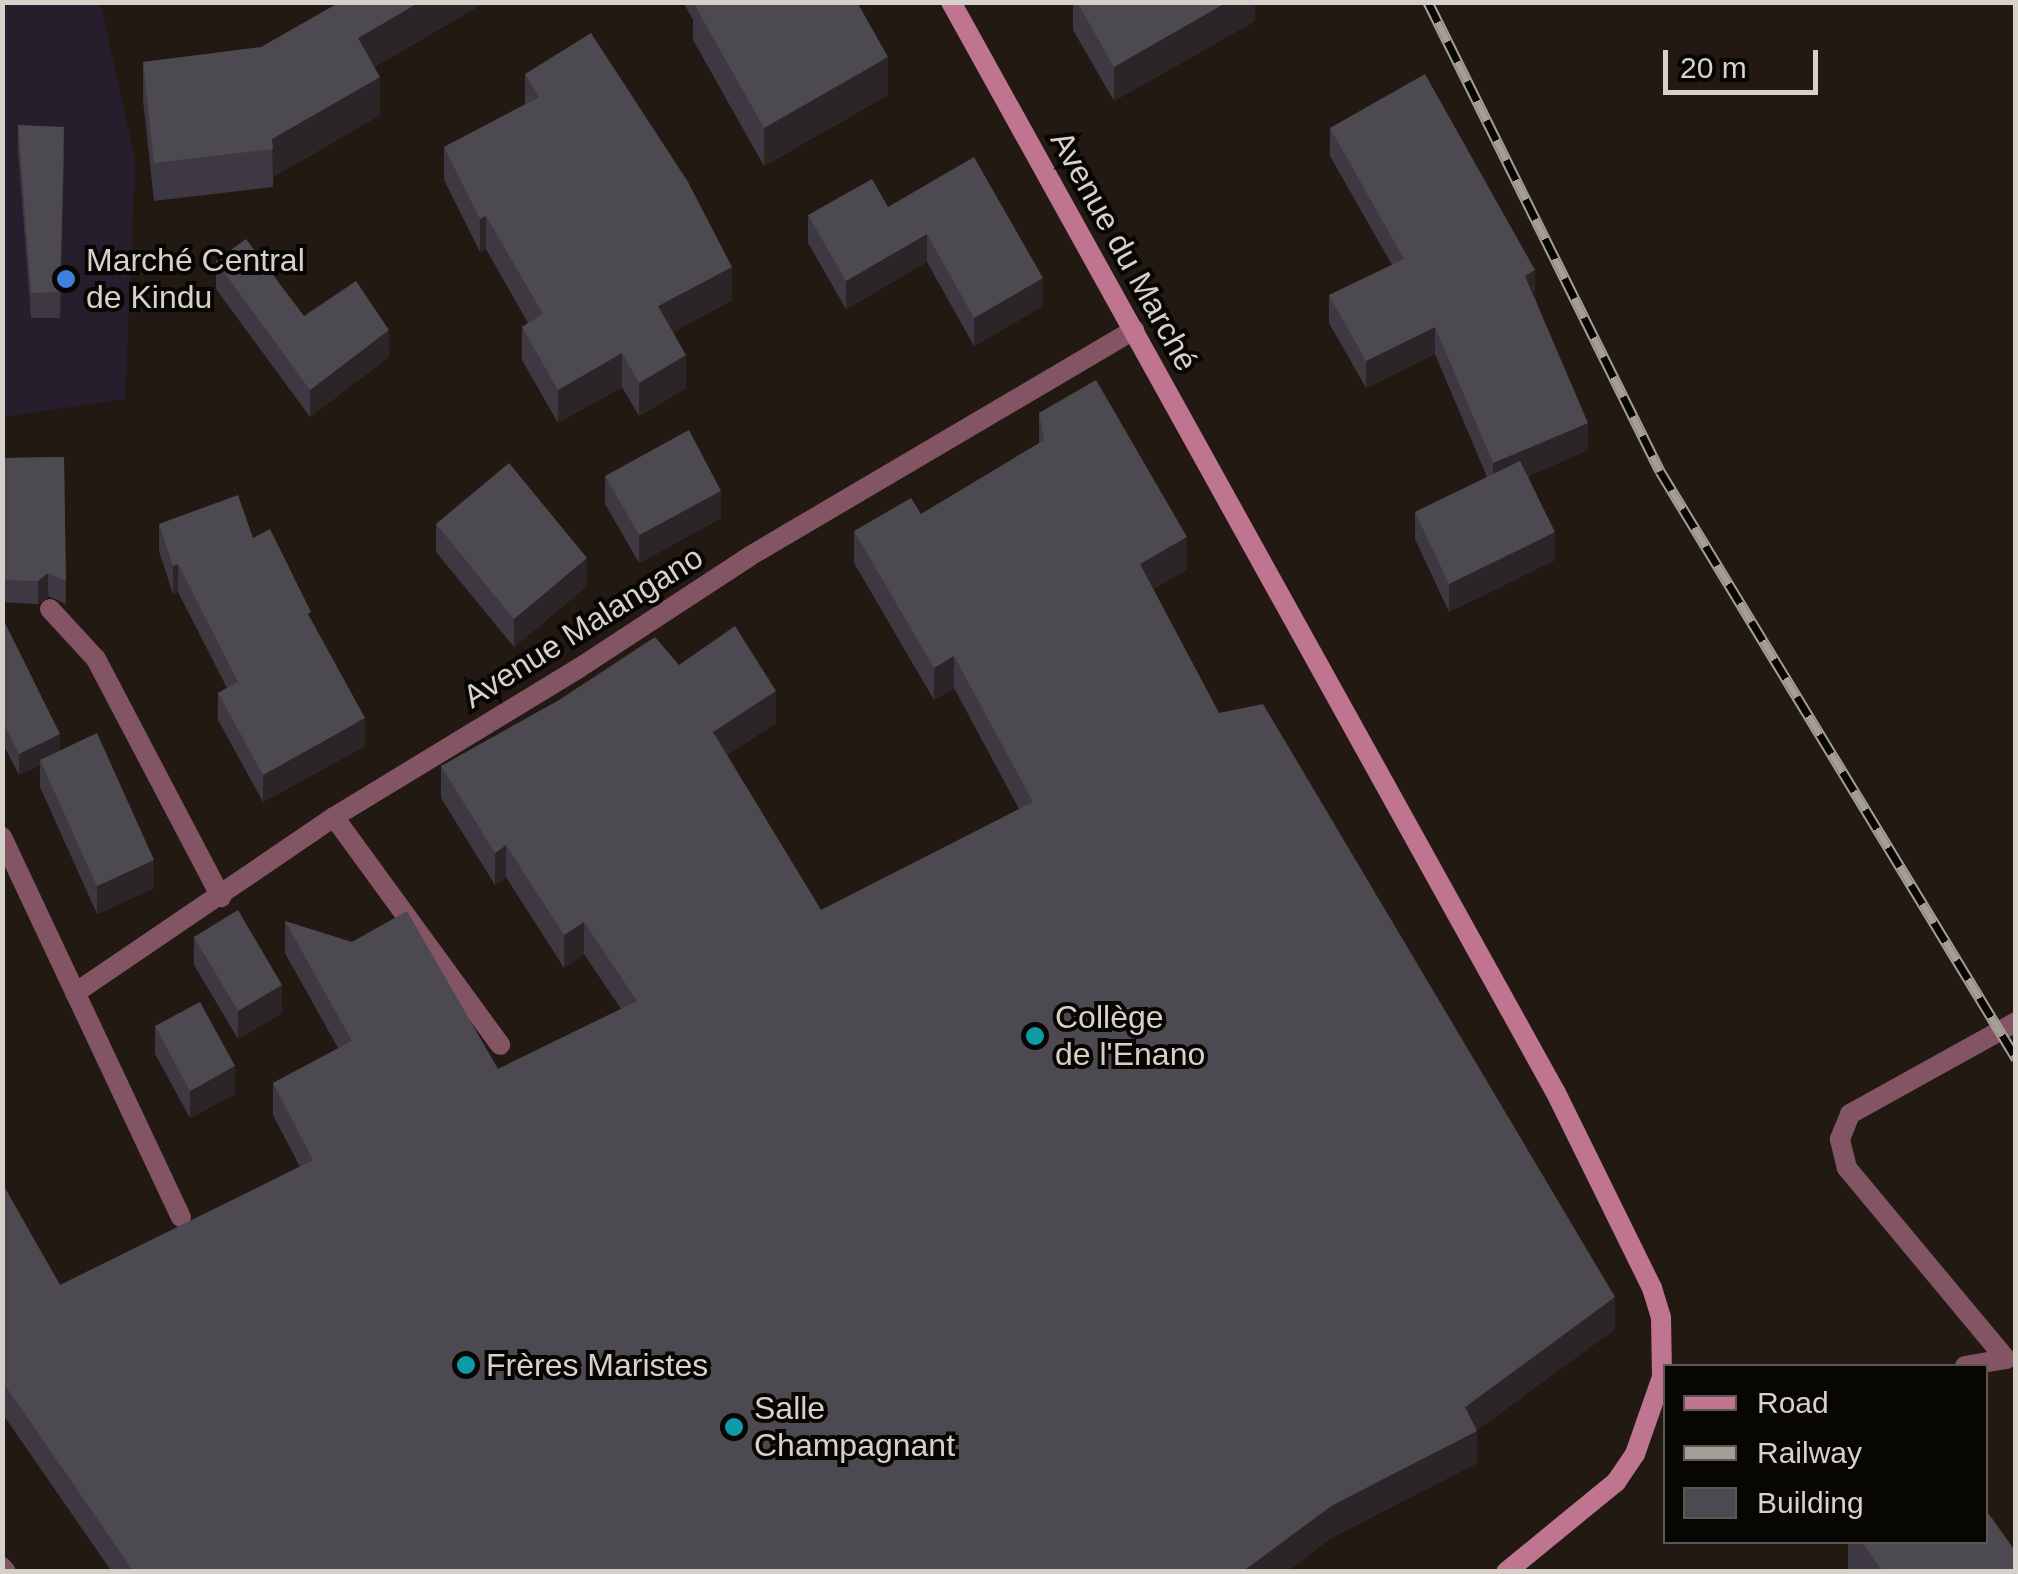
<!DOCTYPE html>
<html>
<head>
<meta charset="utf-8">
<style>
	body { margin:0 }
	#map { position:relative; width:2018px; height:1574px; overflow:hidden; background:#221912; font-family:Helvetica,sans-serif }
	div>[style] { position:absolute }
	.commercial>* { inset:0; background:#271e2d }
	.street>* { height:20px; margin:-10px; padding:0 10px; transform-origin:10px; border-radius:10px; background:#835564 }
	.secondary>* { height:20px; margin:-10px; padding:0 10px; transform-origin:10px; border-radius:10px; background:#bf758f }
	.rail>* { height:11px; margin-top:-5.5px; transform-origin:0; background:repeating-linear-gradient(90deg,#080603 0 22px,#a49e97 0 44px); box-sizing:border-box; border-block:2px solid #a49e97 }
	.wall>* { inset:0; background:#3d3841 }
	.shaded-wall>* { inset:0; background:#2b2528 }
	.building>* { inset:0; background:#4d4950 }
	.dots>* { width:28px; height:28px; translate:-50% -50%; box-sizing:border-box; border:5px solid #080603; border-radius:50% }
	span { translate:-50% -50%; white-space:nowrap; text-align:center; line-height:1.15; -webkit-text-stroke:8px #080603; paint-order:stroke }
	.street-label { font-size:32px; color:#d7d1cb }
	.poi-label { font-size:32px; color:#d7d1cb }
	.left { translate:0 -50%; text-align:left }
	.frame { position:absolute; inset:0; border:5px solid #d7d1cb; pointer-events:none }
	.legend { position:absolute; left:1663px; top:1364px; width:325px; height:180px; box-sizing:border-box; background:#080603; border:2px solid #5b5753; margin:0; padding:12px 18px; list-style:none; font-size:30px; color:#d7d1cb }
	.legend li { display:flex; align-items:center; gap:20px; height:50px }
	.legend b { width:50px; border:2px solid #5b5753 }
	.scale { position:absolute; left:1663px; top:50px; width:155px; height:45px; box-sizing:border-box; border:5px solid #d7d1cb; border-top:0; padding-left:12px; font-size:30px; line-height:35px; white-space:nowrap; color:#d7d1cb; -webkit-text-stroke:8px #080603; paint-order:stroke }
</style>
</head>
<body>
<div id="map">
	<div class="commercial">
		<i style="clip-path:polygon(2px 3px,99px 3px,103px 14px,135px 160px,125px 399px,3px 417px)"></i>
	</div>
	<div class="street">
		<i style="left:50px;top:609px;width:68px;rotate:47.4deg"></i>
		<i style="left:96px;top:659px;width:269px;rotate:62.3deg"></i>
		<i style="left:334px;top:817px;width:282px;rotate:53.9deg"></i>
		<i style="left:2px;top:837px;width:420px;rotate:64.8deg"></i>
		<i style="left:75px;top:993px;width:313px;rotate:-34.2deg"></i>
		<i style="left:334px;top:817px;width:287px;rotate:-31.3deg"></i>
		<i style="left:579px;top:668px;width:204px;rotate:-33.2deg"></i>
		<i style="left:750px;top:556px;width:446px;rotate:-30.5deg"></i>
		<i style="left:1965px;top:1366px;width:42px;rotate:-9.7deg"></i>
		<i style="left:2006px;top:1359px;width:249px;rotate:-129.8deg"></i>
		<i style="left:1847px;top:1168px;width:30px;rotate:-104deg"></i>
		<i style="left:1840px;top:1139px;width:27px;rotate:-68deg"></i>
		<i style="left:1850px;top:1114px;width:190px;rotate:-29deg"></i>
		<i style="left:2px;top:1567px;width:6px;rotate:51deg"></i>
	</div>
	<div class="secondary">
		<i style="left:951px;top:2px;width:1245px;rotate:60.99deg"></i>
		<i style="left:1555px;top:1091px;width:220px;rotate:63.8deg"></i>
		<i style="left:1652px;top:1288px;width:31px;rotate:73deg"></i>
		<i style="left:1661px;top:1318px;width:59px;rotate:89deg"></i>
		<i style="left:1662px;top:1377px;width:82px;rotate:109.3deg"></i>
		<i style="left:1635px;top:1454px;width:34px;rotate:124deg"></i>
		<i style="left:1616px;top:1482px;width:142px;rotate:140.7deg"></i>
	</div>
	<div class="rail">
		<i style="left:1428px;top:2px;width:523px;rotate:63.68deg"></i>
		<i style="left:1660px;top:471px;width:687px;rotate:58.76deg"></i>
	</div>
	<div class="wall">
		<i style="clip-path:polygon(486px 2px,374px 67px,380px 115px,273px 177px,273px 187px,154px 201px,143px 100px,143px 62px,261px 47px)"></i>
		<i style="clip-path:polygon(683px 2px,857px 2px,888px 95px,764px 166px,693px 40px,693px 20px)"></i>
		<i style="clip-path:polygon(1073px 2px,1255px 2px,1255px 21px,1114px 101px,1073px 30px)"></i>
		<i style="clip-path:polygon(525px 74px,732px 300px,673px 332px,686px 388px,639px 416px,622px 387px,558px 423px,522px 360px,522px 327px,528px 323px,486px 249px,480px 252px,444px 180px,444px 147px,525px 105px)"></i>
		<i style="clip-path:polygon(18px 125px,64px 152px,60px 318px,31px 318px,18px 150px)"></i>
		<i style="clip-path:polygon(1330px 128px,1535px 298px,1588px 450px,1528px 476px,1555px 560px,1449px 612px,1415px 539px,1415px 512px,1487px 477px,1435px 354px,1366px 388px,1329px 323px,1329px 295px,1392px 265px,1330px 156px)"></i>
		<i style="clip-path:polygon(888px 207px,1043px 306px,974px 346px,927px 262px,846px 309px,808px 243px,808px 215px)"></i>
		<i style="clip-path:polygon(216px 261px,304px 316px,389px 357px,310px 417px,216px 289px)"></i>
		<i style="clip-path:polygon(1039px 413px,1187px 569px,1153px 589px,1219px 713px,1615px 1329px,1477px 1430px,1477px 1463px,1331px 1538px,1286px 1572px,112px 1572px,2px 1413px,2px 1183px,60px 1285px,300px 1167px,273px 1115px,273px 1083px,338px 1048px,285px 953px,285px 921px,498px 1069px,621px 1009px,584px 954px,564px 968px,506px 877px,495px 885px,441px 798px,441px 766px,679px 665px,776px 723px,727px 755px,821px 910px,1019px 809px,954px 688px,934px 700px,854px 563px,854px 531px,921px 514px,1039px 444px)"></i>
		<i style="clip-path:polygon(64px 457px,66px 604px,48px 596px,38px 604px,2px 602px,2px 458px)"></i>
		<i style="clip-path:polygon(605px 476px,721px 518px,639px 563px,605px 504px)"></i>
		<i style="clip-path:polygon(159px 524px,253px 538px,311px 621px,365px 746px,263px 802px,218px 720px,218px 693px,227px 688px,178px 592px,173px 594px,159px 551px)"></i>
		<i style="clip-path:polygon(436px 524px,587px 586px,514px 647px,436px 552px)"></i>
		<i style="clip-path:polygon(2px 617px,60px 750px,154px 888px,97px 914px,40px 787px,40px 765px,19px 775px,2px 742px)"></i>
		<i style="clip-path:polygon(194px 937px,282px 1013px,238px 1039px,194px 965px)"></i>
		<i style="clip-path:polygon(155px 1026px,235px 1094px,190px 1118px,155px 1054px)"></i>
		<i style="clip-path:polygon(1848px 1542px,1986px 1542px,2016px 1572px,1848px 1572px)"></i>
	</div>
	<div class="shaded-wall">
		<i style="clip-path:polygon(420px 2px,486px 2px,358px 76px,358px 38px)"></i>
		<i style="clip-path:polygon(1227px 2px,1255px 2px,1255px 21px,1114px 101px,1114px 67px)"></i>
		<i style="clip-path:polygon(888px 57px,888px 95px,764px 166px,764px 128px)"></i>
		<i style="clip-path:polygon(380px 77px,380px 115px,273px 177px,272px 139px)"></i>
		<i style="clip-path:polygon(486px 216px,486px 249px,480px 252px,480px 219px)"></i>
		<i style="clip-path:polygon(927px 234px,927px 262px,846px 309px,846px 281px)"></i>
		<i style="clip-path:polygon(732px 267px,732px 300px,658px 340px,658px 306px)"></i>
		<i style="clip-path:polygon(1535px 270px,1535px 298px,1525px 276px)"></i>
		<i style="clip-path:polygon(1043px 278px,1043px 306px,974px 346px,974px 318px)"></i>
		<i style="clip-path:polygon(1435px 327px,1435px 354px,1366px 388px,1366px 361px)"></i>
		<i style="clip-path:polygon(389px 330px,389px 357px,310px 417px,310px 390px)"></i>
		<i style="clip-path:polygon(622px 353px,622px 387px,558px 423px,558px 390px)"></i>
		<i style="clip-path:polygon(686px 355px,686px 388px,639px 416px,639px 383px)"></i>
		<i style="clip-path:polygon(1588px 423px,1588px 450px,1493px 491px,1493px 463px)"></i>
		<i style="clip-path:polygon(721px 491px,721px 518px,639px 563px,639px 535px)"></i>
		<i style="clip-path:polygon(1555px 532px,1555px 560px,1449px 612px,1449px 584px)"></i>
		<i style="clip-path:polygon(1187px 537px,1187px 569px,1140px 597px,1140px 564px)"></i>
		<i style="clip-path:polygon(587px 558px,587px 586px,514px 647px,514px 619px)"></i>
		<i style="clip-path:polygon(178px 564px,178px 592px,173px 594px,173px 566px)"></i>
		<i style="clip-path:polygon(48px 573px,48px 596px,38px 604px,38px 581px)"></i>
		<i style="clip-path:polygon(954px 656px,954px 688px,934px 700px,934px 668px)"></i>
		<i style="clip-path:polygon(776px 691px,776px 723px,713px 764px,713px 732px)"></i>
		<i style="clip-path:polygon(365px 718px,365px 746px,263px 802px,263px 775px)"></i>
		<i style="clip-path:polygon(60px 734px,60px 755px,40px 760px,40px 765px,19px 775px,19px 754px)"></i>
		<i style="clip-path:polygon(506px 845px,506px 877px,495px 885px,495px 853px)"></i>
		<i style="clip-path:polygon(154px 860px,154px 888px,97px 914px,97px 886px)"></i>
		<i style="clip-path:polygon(584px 922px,584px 954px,564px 968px,564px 935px)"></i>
		<i style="clip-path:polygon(282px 985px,282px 1013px,238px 1039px,238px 1011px)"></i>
		<i style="clip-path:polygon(235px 1066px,235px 1094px,190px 1118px,190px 1091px)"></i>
		<i style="clip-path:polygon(1615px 1297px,1615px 1329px,1473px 1433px,1477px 1431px,1477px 1463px,1331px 1538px,1286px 1572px,1242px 1572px)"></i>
	</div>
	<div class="building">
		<i style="clip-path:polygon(340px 2px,420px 2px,358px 38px,380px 77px,272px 139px,273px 149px,154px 163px,143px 62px,261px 47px)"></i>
		<i style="clip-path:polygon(693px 2px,857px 2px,888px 57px,764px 128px)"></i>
		<i style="clip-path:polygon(1077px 2px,1227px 2px,1114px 67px)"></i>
		<i style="clip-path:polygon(591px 33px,688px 182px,732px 267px,658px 306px,686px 355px,639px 383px,622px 353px,558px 390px,522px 327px,543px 314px,486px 216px,480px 219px,444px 147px,539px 97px,525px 74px)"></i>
		<i style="clip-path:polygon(1425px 74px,1535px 270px,1525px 276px,1588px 423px,1493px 463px,1435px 327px,1366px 361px,1329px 295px,1404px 259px,1330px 128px)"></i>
		<i style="clip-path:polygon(18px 125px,64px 127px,60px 292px,31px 293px)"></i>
		<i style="clip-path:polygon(974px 157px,1043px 278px,974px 318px,927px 234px,846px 281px,808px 215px,872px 179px,888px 207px)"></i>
		<i style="clip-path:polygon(246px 239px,304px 316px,356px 281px,389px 330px,310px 390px,216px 261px)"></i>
		<i style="clip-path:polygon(1096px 380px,1187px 537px,1140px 564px,1219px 713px,1263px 704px,1615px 1297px,1465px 1407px,1477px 1431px,1331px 1506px,1242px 1572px,134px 1572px,2px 1381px,2px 1183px,60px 1285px,313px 1160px,273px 1083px,352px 1041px,285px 921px,352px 942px,407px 911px,498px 1069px,637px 1001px,584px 922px,564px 935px,506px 845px,495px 853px,441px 766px,559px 700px,655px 637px,679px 665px,735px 626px,776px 691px,713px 732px,821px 910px,1033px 802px,954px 656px,934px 668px,854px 531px,911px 498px,921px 514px,1044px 440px,1039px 413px)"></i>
		<i style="clip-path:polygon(689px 430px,721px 491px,639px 535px,605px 476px)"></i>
		<i style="clip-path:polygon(64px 457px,66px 581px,48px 573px,38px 581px,2px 580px,2px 458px)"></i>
		<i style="clip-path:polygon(1520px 461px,1555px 532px,1449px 584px,1415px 512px)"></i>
		<i style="clip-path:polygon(509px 463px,587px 558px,514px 619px,436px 524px)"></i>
		<i style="clip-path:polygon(238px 495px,253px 538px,270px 529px,311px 612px,308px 614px,365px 718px,263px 775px,218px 693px,238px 682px,178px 564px,173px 566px,159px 524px)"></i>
		<i style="clip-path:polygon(2px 617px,60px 734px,19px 754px,2px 721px)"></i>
		<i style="clip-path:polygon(97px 733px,154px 860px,97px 886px,40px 760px)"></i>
		<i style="clip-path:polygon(238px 910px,282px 985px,238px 1011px,194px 937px)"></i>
		<i style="clip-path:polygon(200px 1002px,235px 1066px,190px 1091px,155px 1026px)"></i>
		<i style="clip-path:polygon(1986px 1510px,2016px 1552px,2016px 1572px,1883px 1572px,1862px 1542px,1986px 1542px)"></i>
	</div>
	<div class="dots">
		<i style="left:66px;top:279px;background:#3f7fe0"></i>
		<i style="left:1035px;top:1036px;background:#0f9aa8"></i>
		<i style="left:466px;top:1365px;background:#0f9aa8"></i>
		<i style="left:734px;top:1427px;background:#0f9aa8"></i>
	</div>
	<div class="street-label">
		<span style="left:1124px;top:251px;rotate:61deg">Avenue du Marché</span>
		<span style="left:583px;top:627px;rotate:-32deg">Avenue Malangano</span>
	</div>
	<div class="poi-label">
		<span class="left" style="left:86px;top:279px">Marché Central<br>de Kindu</span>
		<span class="left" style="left:1055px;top:1036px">Collège<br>de l'Enano</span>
		<span class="left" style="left:486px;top:1365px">Frères Maristes</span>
		<span class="left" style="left:754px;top:1427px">Salle<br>Champagnant</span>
	</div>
	<div class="frame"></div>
	<ul class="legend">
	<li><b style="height:12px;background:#bf758f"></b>Road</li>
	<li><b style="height:12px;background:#a49e97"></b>Railway</li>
	<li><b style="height:28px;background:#4d4950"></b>Building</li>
	</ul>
	<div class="scale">20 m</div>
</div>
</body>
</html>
